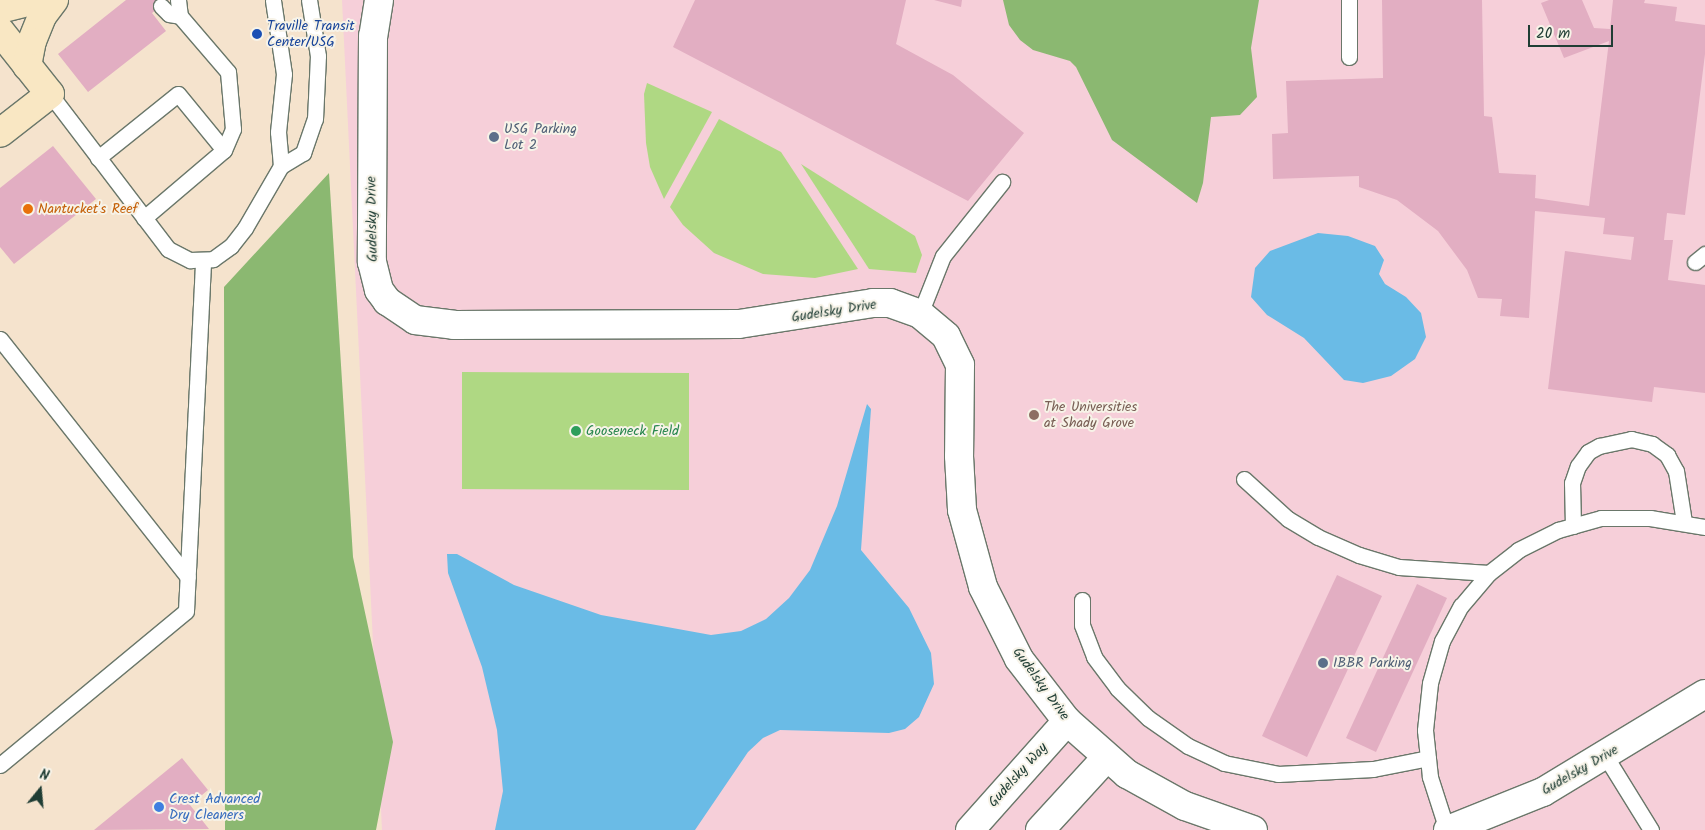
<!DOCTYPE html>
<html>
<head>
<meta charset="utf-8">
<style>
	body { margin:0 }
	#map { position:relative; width:1705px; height:830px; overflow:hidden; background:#f5e3cd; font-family:Kalam,sans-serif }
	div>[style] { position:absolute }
	.built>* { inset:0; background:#f6cfd9 }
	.green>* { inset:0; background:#afd883 }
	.forest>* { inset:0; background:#8bb871 }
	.water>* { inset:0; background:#6abbe6 }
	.building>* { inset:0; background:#e2aec2 }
	.roads { filter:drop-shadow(1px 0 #6a776a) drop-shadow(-1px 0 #6a776a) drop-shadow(0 1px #6a776a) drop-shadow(0 -1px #6a776a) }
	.lane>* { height:15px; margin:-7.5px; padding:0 7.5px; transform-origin:7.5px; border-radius:7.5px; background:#fff }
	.street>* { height:28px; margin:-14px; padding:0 14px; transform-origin:14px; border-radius:14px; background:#fff }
	.secondary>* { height:28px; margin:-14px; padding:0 14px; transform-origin:14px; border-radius:14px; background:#f9e7c3 }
	.dots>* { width:14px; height:14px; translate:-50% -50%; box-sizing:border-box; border:2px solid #f7f3e8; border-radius:50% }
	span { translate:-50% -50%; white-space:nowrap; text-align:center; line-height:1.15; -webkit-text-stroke:4px #f7f3e8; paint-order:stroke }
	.transit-label { font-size:14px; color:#164399 }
	.left { translate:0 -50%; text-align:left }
	.service-label { font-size:14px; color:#4e5e75 }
	.food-label { font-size:14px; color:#c56008 }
	.street-label { font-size:14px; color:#1f3d34 }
	.education-label { font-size:14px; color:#785e54 }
	.leisure-label { font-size:14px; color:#27864d }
	.shop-label { font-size:14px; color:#366cbe }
	.north { position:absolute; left:15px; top:765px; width:50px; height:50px; -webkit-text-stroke:4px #f7f3e8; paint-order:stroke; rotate:17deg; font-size:14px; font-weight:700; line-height:20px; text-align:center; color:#1f3d34 }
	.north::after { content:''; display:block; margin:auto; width:18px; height:22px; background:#1f3d34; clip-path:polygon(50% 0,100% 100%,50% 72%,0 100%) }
	.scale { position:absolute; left:1528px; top:25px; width:85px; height:22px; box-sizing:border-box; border:2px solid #1f3d34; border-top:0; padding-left:6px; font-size:15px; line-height:18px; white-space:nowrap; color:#1f3d34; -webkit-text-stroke:4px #f7f3e8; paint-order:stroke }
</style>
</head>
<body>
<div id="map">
	<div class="built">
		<i style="clip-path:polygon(342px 0,1705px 0,1705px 830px,382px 830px)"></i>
	</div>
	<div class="green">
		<i style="clip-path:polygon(647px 83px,712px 112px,664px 199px,650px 167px,646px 143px,644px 94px)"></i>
		<i style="clip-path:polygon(719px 119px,781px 152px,858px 269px,815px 278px,763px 274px,714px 253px,683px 225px,670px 207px)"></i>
		<i style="clip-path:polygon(801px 164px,915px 236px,922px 255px,916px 273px,869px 269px)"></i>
		<i style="clip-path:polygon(462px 372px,689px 373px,689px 490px,462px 489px)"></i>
	</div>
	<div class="forest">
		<i style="clip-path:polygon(1003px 0,1259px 0,1251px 48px,1257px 97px,1240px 115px,1211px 117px,1203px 183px,1197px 203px,1112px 140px,1076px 67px,1070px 61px,1033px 50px,1020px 40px,1009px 25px)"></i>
		<i style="clip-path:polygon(329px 173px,353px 557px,393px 742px,376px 830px,225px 830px,224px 287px)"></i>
	</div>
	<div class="water">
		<i style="clip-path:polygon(1318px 233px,1348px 236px,1375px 246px,1384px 260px,1379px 274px,1385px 284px,1406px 297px,1421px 313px,1426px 337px,1415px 359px,1391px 376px,1363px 383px,1344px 380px,1304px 338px,1267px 315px,1251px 297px,1255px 268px,1270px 251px)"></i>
		<i style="clip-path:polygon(867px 404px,871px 409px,861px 550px,909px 608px,931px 653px,934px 684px,919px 717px,905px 729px,889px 733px,780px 730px,763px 738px,748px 752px,695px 830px,495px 830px,503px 791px,497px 730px,482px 667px,448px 573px,447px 554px,457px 554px,514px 585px,601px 615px,711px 635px,741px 631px,766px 619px,789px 598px,810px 570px,837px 506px)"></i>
	</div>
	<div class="building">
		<i style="clip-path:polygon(126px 0,169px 0,152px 13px,166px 31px,88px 92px,58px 54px)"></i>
		<i style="clip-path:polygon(695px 0,906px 0,896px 44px,953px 75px,1024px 133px,968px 201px,673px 47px)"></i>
		<i style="clip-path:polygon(934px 0,962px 0,961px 7px)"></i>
		<i style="clip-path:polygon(1382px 0,1482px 0,1484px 116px,1492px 117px,1499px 173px,1536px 175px,1535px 198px,1589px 206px,1609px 41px,1564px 58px,1541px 3px,1549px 0,1582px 0,1594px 28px,1610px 29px,1613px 0,1645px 0,1644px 3px,1677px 7px,1675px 21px,1705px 25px,1705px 54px,1685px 215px,1667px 213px,1664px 240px,1673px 240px,1668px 280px,1705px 285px,1705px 393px,1654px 387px,1652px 402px,1548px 389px,1565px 251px,1631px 260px,1634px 237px,1603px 234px,1605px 218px,1535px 211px,1529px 318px,1500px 316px,1502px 299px,1478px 298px,1467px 270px,1438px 231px,1397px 200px,1359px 187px,1359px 176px,1273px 179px,1272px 134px,1288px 133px,1286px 81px,1383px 78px)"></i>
		<i style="clip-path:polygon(53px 146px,96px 199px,14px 264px,0 247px,0 188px)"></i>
		<i style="clip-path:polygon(1337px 575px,1382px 596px,1307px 757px,1262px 736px)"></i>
		<i style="clip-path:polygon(1417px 584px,1447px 598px,1376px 752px,1346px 738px)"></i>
		<i style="clip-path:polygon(182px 758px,208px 790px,190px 805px,209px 829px,94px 830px)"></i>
	</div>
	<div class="roads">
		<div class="lane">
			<i style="left:178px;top:0;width:16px;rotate:83deg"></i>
			<i style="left:161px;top:6px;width:11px;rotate:45deg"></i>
			<i style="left:169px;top:14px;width:11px;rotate:10deg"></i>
			<i style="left:180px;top:16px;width:74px;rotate:49.4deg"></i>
			<i style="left:228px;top:72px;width:57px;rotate:85deg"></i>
			<i style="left:233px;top:129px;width:23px;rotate:113deg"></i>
			<i style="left:1349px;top:57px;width:57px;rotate:-90deg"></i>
			<i style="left:50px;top:94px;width:195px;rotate:52.7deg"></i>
			<i style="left:168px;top:249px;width:25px;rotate:27deg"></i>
			<i style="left:190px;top:260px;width:23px;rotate:-2deg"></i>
			<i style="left:213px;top:259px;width:22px;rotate:-36deg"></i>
			<i style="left:231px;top:246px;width:23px;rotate:-52deg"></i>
			<i style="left:245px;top:228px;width:72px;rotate:-59.9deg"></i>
			<i style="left:281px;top:166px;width:34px;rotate:-95deg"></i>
			<i style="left:278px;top:132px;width:58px;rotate:-84.1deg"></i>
			<i style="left:284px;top:74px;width:75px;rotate:-98.5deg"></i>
			<i style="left:98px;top:158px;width:102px;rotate:-38.7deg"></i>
			<i style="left:178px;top:94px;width:72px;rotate:50.6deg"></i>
			<i style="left:224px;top:150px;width:105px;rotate:139.6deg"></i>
			<i style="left:281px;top:166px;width:26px;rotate:-31deg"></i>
			<i style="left:303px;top:153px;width:36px;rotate:-71deg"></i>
			<i style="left:315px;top:119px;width:63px;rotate:-87.3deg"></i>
			<i style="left:318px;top:56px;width:57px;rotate:-99.1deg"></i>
			<i style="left:1695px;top:262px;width:13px;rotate:-39deg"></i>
			<i style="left:920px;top:314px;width:62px;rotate:-68.4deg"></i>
			<i style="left:943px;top:256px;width:95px;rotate:-51.4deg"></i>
			<i style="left:0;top:339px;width:303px;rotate:51.7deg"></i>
			<i style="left:1244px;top:479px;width:59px;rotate:42.3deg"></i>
			<i style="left:1288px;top:519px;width:35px;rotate:31deg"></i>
			<i style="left:1318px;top:537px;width:45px;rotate:23.7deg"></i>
			<i style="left:1359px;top:555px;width:42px;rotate:16.7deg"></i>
			<i style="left:1399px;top:567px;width:90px;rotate:3.8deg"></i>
			<i style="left:1573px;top:526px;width:43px;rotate:-91.3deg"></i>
			<i style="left:1572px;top:483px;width:18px;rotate:-71deg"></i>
			<i style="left:1578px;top:466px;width:17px;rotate:-54deg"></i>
			<i style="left:1588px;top:452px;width:13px;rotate:-29deg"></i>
			<i style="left:1599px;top:446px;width:33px;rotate:-12deg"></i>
			<i style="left:1631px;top:439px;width:22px;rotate:13deg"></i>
			<i style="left:1652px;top:444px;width:19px;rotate:36deg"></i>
			<i style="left:1667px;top:455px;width:18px;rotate:61deg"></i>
			<i style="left:1676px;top:471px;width:52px;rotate:81.1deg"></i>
			<i style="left:1082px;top:600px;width:25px;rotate:90deg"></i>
			<i style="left:1082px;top:625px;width:34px;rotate:69deg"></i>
			<i style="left:1094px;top:657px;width:39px;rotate:53deg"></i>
			<i style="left:1117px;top:688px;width:43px;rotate:44.1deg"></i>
			<i style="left:1148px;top:718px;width:49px;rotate:35deg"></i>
			<i style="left:1188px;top:746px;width:40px;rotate:25deg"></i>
			<i style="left:1224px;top:763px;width:55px;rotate:11.5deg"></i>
			<i style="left:1278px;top:774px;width:95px;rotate:-3deg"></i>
			<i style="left:1373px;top:769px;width:56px;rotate:-11.3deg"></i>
			<i style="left:1606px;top:757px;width:86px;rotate:58.3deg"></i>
			<i style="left:0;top:765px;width:241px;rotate:-39.6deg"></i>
			<i style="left:186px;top:611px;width:351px;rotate:-87.2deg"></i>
			<i style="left:1447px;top:830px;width:56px;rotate:-107.8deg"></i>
			<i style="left:1430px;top:777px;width:47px;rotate:-96.1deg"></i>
			<i style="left:1425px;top:730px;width:47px;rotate:-83.9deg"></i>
			<i style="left:1430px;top:683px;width:44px;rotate:-74.1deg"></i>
			<i style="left:1442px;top:641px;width:40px;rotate:-62deg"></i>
			<i style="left:1461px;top:606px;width:43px;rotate:-49.7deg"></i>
			<i style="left:1489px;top:573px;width:37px;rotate:-38deg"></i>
			<i style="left:1518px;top:550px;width:45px;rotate:-26.6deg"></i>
			<i style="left:1558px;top:530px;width:45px;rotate:-15.6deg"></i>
			<i style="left:1601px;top:518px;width:49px"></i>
			<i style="left:1650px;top:518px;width:56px;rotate:9.3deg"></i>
		</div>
		<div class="street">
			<i style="left:379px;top:0;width:36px;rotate:99deg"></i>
			<i style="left:373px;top:36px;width:226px;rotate:90.3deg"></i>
			<i style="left:372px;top:262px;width:29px;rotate:76deg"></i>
			<i style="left:379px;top:290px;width:14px;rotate:54deg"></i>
			<i style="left:387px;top:301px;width:34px;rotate:34deg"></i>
			<i style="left:415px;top:320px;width:39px;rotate:7deg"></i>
			<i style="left:454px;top:325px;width:285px;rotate:-0.2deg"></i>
			<i style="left:739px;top:324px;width:136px;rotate:-8.9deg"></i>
			<i style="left:873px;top:303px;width:17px"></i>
			<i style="left:890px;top:303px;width:32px;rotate:20deg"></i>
			<i style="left:920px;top:314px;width:34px;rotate:40deg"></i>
			<i style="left:946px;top:336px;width:32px;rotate:64deg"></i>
			<i style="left:960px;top:365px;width:91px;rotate:90.6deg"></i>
			<i style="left:959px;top:456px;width:54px;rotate:86.8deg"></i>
			<i style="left:962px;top:510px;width:80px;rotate:74.7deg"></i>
			<i style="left:983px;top:587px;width:80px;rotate:63.4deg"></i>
			<i style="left:1019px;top:659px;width:78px;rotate:52.3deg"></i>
			<i style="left:1067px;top:721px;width:80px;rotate:41.5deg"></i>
			<i style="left:1127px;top:774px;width:66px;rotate:28.9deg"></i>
			<i style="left:1185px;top:806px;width:72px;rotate:19.4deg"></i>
			<i style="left:970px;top:830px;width:146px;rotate:-48.3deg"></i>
			<i style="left:1040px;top:830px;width:98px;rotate:-47.5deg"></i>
			<i style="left:1448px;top:830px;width:102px;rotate:-21.8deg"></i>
			<i style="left:1543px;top:792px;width:189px;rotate:-31.2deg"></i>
		</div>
		<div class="secondary">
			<i style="left:0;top:9px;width:36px;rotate:-14deg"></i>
			<i style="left:0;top:31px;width:80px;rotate:51.6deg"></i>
			<i style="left:50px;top:94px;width:63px;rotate:142deg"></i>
			<i style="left:27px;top:66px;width:25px;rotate:-79deg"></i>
			<i style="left:32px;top:41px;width:27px;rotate:-68deg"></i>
			<i style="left:42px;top:16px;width:20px;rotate:-53deg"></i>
		</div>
	</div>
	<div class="dots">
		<i style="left:257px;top:34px;background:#1a4fb4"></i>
		<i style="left:494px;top:137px;background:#5c6f8a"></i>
		<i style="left:28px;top:209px;background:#e8710a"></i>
		<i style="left:1034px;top:415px;background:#8d6e63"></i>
		<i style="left:576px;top:431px;background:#2e9e5b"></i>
		<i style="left:1323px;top:663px;background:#5c6f8a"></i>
		<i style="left:159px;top:807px;background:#3f7fe0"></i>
	</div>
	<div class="transit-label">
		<span class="left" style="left:267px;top:34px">Traville Transit<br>Center/USG</span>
	</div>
	<div class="service-label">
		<span class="left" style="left:504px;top:137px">USG Parking<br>Lot 2</span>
		<span class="left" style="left:1333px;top:663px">IBBR Parking</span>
	</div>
	<div class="food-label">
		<span class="left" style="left:38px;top:209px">Nantucket's Reef</span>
	</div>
	<div class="street-label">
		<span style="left:372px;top:219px;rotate:-91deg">Gudelsky Drive</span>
		<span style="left:834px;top:311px;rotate:-9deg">Gudelsky Drive</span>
		<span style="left:1041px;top:684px;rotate:54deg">Gudelsky Drive</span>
		<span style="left:1580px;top:770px;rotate:-30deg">Gudelsky Drive</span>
		<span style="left:1018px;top:775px;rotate:-48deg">Gudelsky Way</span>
	</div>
	<div class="education-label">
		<span class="left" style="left:1044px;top:415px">The Universities<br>at Shady Grove</span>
	</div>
	<div class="leisure-label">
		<span class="left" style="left:586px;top:431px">Gooseneck Field</span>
	</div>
	<div class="shop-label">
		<span class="left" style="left:169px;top:807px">Crest Advanced<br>Dry Cleaners</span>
	</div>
	<div class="north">N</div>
	<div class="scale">20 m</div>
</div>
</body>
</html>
